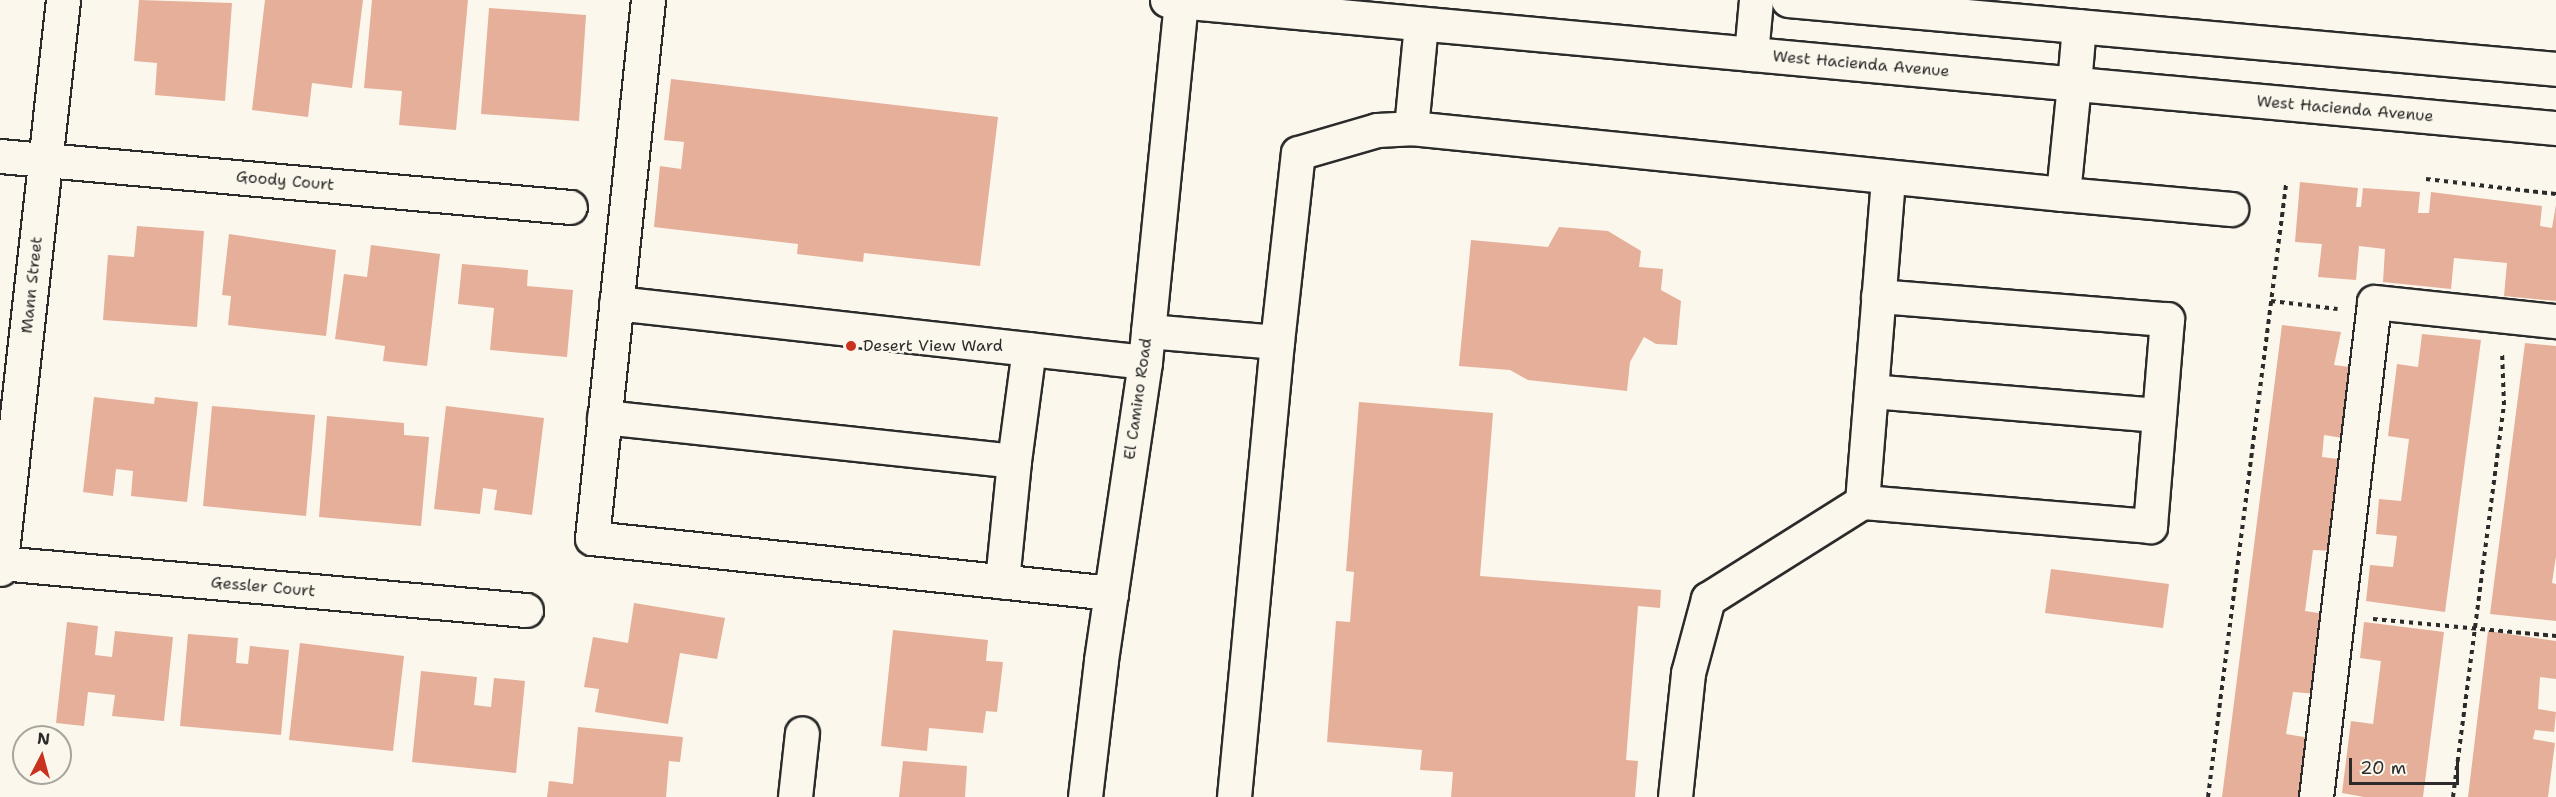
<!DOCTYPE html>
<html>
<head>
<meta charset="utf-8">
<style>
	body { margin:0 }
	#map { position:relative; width:2556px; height:797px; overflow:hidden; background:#fbf7ec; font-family:"Shantell Sans",sans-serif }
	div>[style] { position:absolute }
	.building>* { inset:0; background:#e5af9a }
	.path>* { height:4px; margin-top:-2px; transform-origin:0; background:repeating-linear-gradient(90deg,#2b2b2b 0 4.5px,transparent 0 9px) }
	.roads { filter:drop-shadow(2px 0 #2b2b2b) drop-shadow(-2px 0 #2b2b2b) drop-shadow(0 2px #2b2b2b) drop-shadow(0 -2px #2b2b2b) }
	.minor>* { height:33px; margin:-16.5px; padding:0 16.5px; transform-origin:16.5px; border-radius:16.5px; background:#fbf7ec }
	.major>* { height:33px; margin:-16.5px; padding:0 16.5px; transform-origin:16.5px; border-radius:16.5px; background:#fbf7ec }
	.dots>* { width:16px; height:16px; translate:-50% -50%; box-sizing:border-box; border:3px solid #fbf7ec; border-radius:50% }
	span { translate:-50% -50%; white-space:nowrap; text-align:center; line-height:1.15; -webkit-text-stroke:5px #fbf7ec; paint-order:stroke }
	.street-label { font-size:16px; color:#2b2b2b }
	.poi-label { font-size:16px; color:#2b2b2b }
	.left { translate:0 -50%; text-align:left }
	.north { position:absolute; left:12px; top:725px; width:60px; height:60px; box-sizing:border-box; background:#fbf7ec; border:2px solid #a8a59f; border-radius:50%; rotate:6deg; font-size:16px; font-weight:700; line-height:24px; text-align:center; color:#2b2b2b }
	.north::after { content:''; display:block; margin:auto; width:21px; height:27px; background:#c8321e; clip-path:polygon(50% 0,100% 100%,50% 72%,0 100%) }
	.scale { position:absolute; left:2349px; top:758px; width:110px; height:27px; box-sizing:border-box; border:3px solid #2b2b2b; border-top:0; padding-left:8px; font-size:18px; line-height:21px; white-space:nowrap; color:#2b2b2b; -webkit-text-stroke:4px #fbf7ec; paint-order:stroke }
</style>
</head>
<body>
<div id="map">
	<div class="building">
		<i style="clip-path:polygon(139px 0,232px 3px,225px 101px,155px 95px,157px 63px,134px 61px)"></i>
		<i style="clip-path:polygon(265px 0,363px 0,352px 88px,312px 83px,308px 117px,252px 110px)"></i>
		<i style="clip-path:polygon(372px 0,468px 0,456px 130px,399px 125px,402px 91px,364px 88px)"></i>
		<i style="clip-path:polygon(489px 8px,586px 15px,579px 121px,481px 114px)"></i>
		<i style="clip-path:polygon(671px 79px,998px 117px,980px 266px,864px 253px,863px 262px,797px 254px,798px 244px,654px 227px,660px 166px,681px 169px,684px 142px,664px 140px)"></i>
		<i style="clip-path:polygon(2300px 182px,2358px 188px,2356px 207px,2361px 207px,2363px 188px,2420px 192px,2418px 213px,2429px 213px,2431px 192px,2542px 206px,2540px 226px,2552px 228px,2556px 205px,2556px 301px,2504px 296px,2507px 263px,2454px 258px,2451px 289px,2383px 282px,2385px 249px,2359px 246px,2356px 280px,2318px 277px,2322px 244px,2295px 242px)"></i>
		<i style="clip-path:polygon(137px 226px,204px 231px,197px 327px,103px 320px,108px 255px,134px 257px)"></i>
		<i style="clip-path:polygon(1559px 227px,1608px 231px,1641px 251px,1639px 267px,1663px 269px,1661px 290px,1681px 301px,1677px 345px,1656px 344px,1644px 337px,1630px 362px,1627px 391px,1528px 380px,1510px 370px,1459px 366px,1471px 240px,1548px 247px)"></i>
		<i style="clip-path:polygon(229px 234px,336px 250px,326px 336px,228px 325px,231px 296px,222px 295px)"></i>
		<i style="clip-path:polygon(371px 245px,440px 254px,427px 366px,383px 361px,385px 346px,335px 339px,344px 274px,367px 277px)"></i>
		<i style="clip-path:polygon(462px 264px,528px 270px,527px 286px,573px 290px,567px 357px,490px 350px,494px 308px,458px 304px)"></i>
		<i style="clip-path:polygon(2282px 325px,2341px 332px,2334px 365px,2358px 368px,2349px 439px,2324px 435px,2322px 457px,2346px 460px,2334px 551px,2313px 550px,2305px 611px,2325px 614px,2317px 694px,2293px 692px,2286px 734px,2310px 738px,2303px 797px,2222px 797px)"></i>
		<i style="clip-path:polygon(2422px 334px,2481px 340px,2445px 612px,2366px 601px,2370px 565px,2393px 567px,2397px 536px,2376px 534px,2379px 499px,2401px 501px,2409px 439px,2388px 436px,2397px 364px,2418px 367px)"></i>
		<i style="clip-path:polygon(2525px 343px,2556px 346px,2556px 556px,2552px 583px,2556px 584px,2556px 621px,2490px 614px)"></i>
		<i style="clip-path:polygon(94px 397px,154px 404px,155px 397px,198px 402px,187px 502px,131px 496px,133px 471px,116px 469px,113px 496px,83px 492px)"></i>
		<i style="clip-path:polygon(1359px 402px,1493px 413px,1480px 576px,1661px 590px,1660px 608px,1638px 606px,1626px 760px,1638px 761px,1635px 797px,1451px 797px,1453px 772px,1420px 770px,1422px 750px,1327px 742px,1336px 621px,1350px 622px,1354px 572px,1346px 571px)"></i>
		<i style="clip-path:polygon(212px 406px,315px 415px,306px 516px,203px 506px)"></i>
		<i style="clip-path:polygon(446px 406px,544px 418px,532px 515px,494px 510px,497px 490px,483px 488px,480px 514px,434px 509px)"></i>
		<i style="clip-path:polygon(327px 416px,404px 423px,404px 435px,429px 437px,421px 526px,319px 517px)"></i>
		<i style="clip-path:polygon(2051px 569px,2169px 584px,2163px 628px,2045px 613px)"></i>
		<i style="clip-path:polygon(634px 603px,725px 618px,717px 659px,680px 653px,668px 724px,595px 712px,599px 689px,584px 687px,593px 637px,628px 643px)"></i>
		<i style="clip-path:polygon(67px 622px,98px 626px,95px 655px,112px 657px,115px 631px,173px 637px,164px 721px,112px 716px,115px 695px,88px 692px,84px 726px,56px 723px)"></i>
		<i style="clip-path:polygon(2364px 622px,2444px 632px,2423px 797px,2364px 797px,2342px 793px,2351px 721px,2373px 724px,2381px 661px,2360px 658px)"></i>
		<i style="clip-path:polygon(893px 630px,988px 640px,986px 661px,1003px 662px,997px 712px,986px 711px,983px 733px,929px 728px,927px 751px,881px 746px)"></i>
		<i style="clip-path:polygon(2488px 631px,2556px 641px,2556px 679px,2540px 677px,2538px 709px,2556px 712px,2554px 732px,2535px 730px,2533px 739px,2555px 743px,2548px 797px,2468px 797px)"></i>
		<i style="clip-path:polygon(188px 634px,238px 638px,236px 663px,248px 664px,250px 646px,289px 650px,281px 735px,180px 726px)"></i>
		<i style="clip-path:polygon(300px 643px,404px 656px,393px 751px,289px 740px)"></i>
		<i style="clip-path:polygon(421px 671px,477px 677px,474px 705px,491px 707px,494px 678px,525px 681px,516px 773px,412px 762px)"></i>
		<i style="clip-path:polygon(578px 727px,683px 737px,680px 762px,669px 761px,666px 797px,547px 797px,549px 781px,573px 784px)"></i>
		<i style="clip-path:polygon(903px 761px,967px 766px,965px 797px,899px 797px)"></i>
	</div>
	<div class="path">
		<i style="left:2426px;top:179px;width:131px;rotate:6.6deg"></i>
		<i style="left:2271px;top:301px;width:67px;rotate:6.8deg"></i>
		<i style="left:2373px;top:619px;width:184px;rotate:5.3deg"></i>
		<i style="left:2208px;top:797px;width:617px;rotate:-82.74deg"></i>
		<i style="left:2453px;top:797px;width:395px;rotate:-82.6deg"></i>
		<i style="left:2504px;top:405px;width:54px;rotate:-92.1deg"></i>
	</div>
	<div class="roads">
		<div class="minor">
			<i style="left:648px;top:0;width:541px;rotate:95.94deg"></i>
			<i style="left:592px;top:538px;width:522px;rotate:6.05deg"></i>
			<i style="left:1751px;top:54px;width:54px;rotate:-84.7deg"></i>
			<i style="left:1411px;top:128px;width:104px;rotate:-84.5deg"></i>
			<i style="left:0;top:156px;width:572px;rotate:5.11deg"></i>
			<i style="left:2063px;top:194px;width:169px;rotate:5.1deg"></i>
			<i style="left:1878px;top:296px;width:290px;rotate:4.6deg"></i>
			<i style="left:2167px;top:319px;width:208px;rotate:94.7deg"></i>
			<i style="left:2150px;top:526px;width:289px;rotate:-175.2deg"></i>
			<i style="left:1862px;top:502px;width:326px;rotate:-85.4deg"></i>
			<i style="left:616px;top:303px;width:532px;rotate:6.36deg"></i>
			<i style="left:1148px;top:331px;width:129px;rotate:4.9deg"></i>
			<i style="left:1277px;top:342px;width:457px;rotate:95.4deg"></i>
			<i style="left:1277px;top:342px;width:190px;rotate:-83.7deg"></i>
			<i style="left:1298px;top:153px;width:82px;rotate:-16.2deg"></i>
			<i style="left:1377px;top:130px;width:34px;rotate:-3deg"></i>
			<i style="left:1411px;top:128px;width:655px;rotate:5.78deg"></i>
			<i style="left:2063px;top:194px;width:111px;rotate:-84.3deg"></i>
			<i style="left:1871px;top:391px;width:289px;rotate:4.8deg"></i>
			<i style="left:604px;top:417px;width:412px;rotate:6.1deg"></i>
			<i style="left:1014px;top:461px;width:121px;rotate:95.7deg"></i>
			<i style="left:1014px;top:461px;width:113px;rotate:-82.4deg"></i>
			<i style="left:0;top:563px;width:528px;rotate:5.11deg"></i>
			<i style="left:0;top:569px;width:572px;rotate:-83.68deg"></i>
			<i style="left:795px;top:797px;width:64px;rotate:-83.8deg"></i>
			<i style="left:1085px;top:797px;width:138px;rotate:-83.3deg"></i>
			<i style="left:1101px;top:660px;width:301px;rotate:-81.6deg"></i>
			<i style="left:1145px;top:362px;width:364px;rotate:-84.3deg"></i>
			<i style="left:1675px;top:797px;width:125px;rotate:-84deg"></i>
			<i style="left:1688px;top:673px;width:77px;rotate:-74.9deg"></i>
			<i style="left:1708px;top:599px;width:182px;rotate:-32.2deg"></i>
			<i style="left:2316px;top:797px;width:498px;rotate:-83.3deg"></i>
			<i style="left:2374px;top:302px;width:183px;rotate:6deg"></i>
		</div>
		<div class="major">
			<i style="left:1167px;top:0;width:1395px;rotate:5.27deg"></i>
			<i style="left:1788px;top:0;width:771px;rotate:5.13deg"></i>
			<i style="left:2074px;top:84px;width:58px;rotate:-85.1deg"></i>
		</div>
	</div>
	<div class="dots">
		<i style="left:851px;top:346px;background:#c8321e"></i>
	</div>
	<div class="street-label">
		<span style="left:1861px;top:64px;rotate:5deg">West Hacienda Avenue</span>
		<span style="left:2345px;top:109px;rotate:5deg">West Hacienda Avenue</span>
		<span style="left:285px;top:181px;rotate:5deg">Goody Court</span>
		<span style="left:32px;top:285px;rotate:-84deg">Mann Street</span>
		<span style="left:1138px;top:399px;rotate:-82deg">El Camino Road</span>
		<span style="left:263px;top:587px;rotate:5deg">Gessler Court</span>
	</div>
	<div class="poi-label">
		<span class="left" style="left:863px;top:346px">Desert View Ward</span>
	</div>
	<div class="north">N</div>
	<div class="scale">20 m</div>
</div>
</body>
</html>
